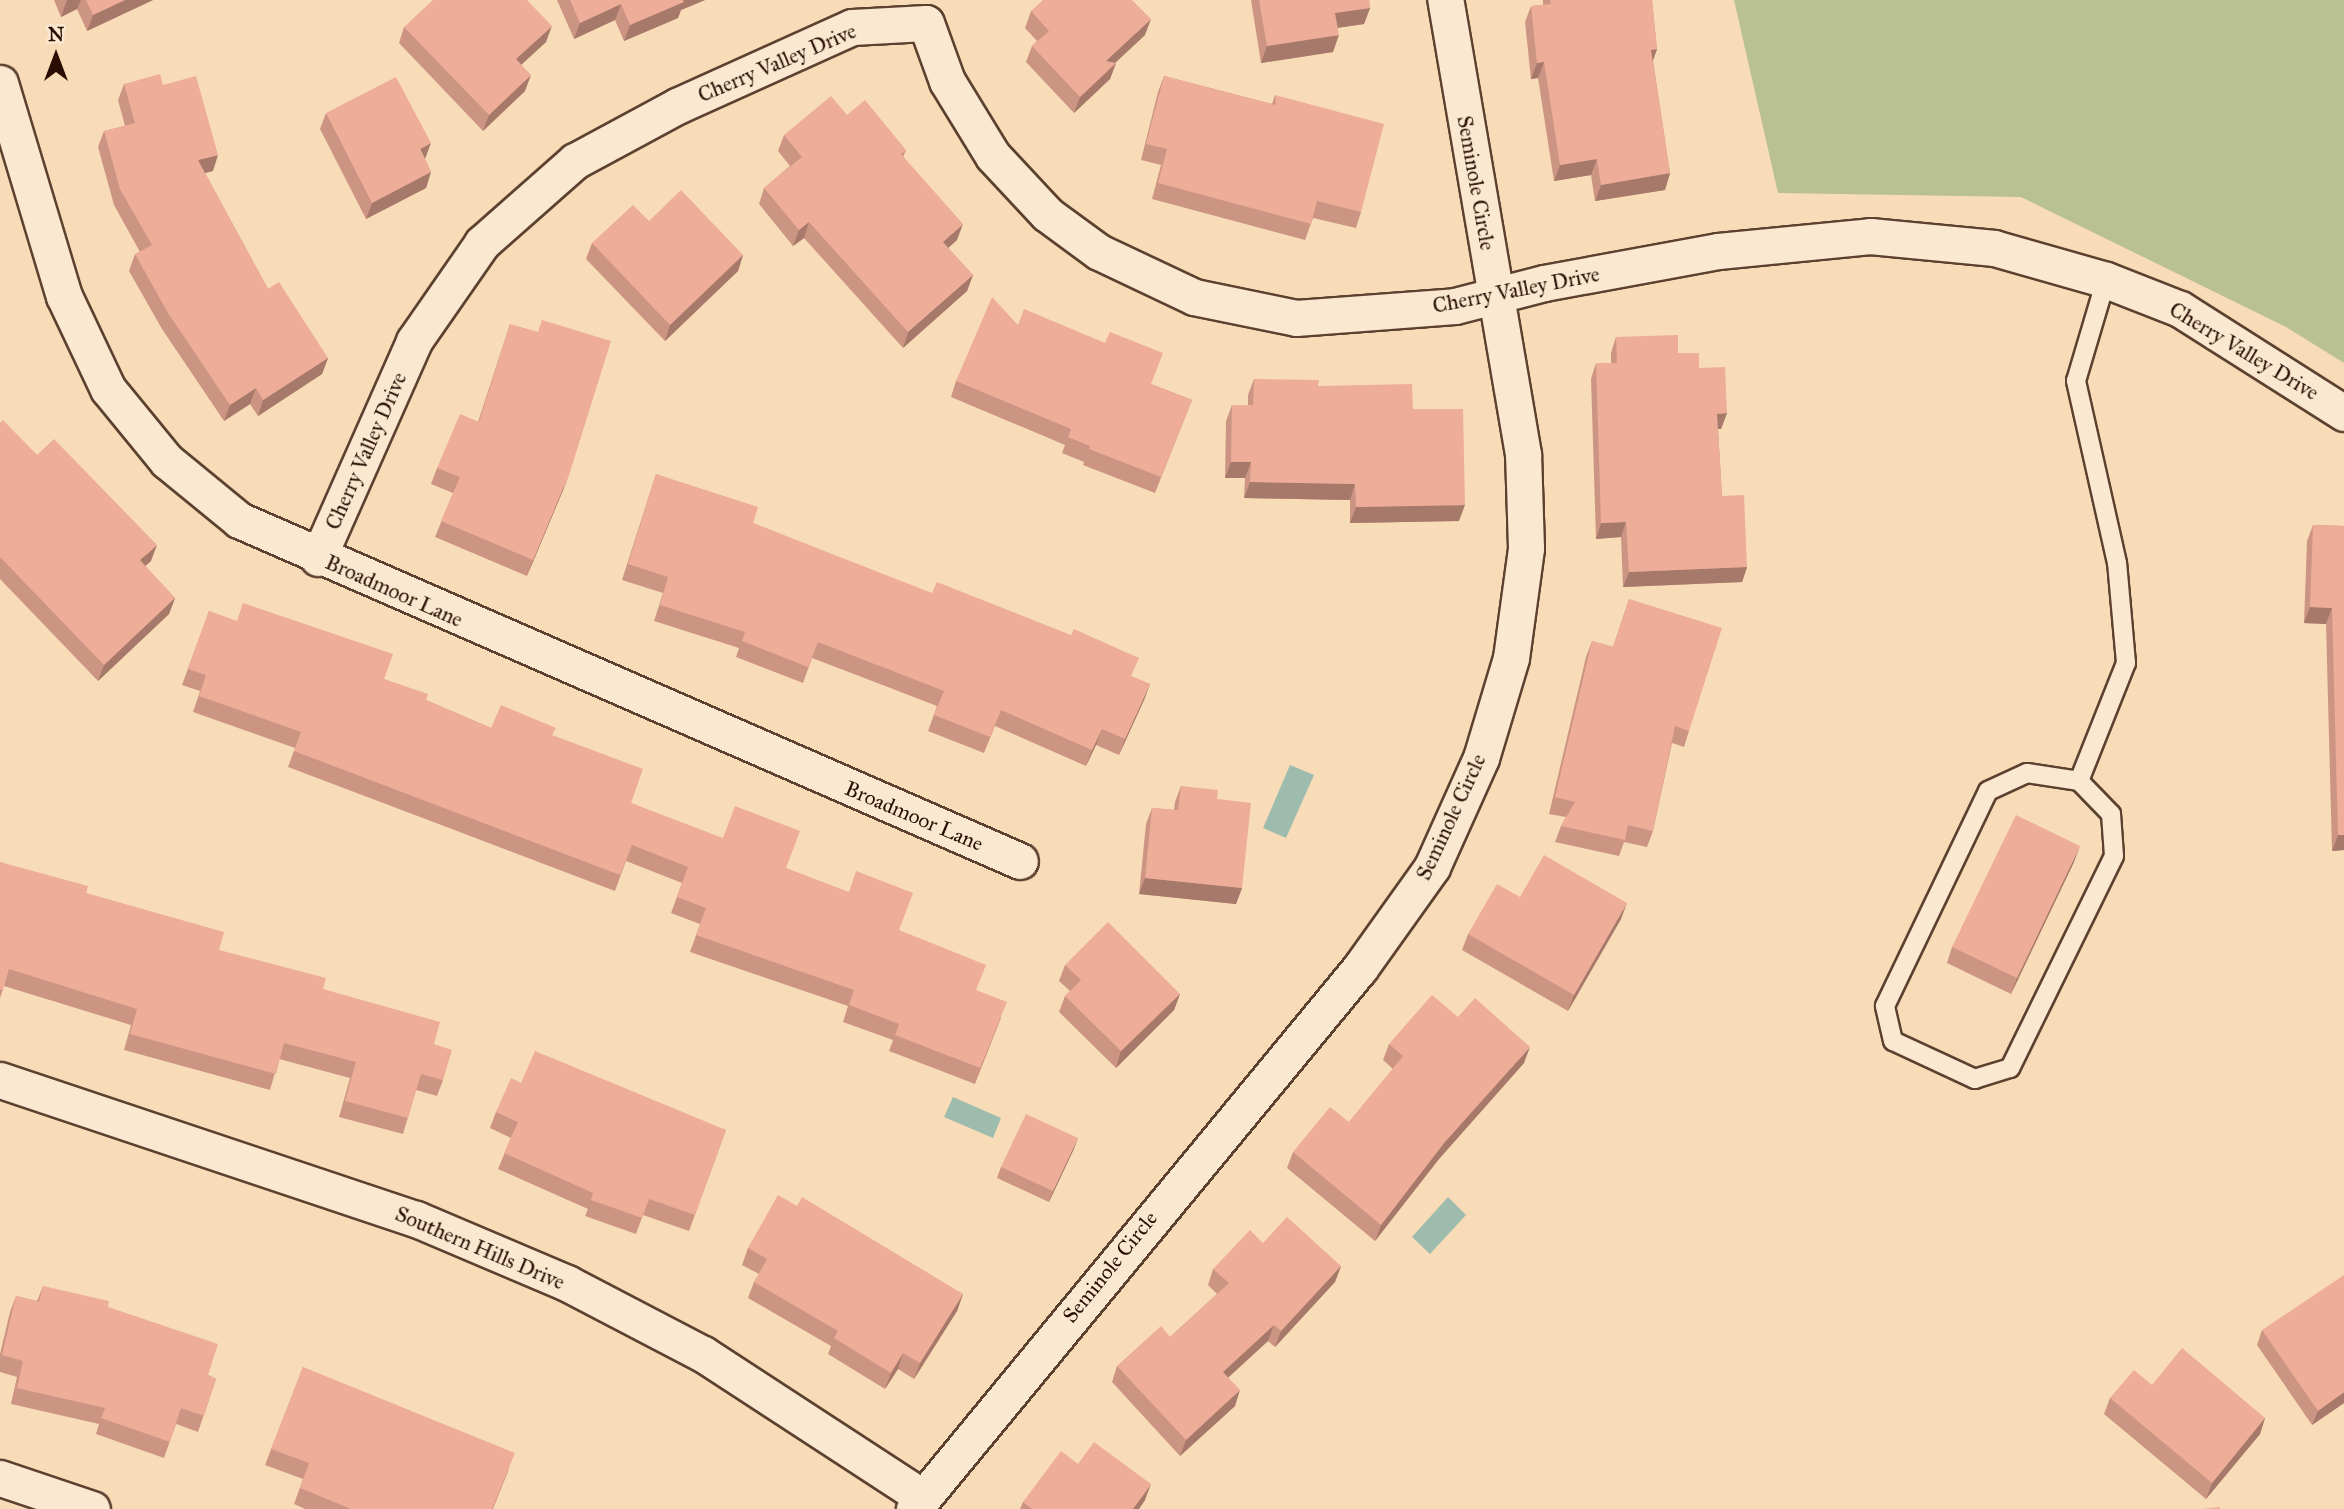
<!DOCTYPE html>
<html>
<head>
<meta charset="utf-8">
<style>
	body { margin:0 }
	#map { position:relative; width:2344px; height:1509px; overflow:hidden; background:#f8dcb7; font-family:"IM FELL Great Primer",serif }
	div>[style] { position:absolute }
	.green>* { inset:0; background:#bac190 }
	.water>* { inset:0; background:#9dbcae }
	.roads { filter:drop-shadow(2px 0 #5d4130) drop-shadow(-2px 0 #5d4130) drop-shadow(0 2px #5d4130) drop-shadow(0 -2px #5d4130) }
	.service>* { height:18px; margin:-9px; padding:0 9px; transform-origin:9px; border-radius:9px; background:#fae8d0 }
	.minor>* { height:35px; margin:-17.5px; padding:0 17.5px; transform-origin:17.5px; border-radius:17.5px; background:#fae8d0 }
	.wall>* { inset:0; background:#cc9583 }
	.shaded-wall>* { inset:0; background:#a6796a }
	.building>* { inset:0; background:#edad98 }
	span { translate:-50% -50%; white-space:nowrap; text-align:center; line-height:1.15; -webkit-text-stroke:7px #fae8d0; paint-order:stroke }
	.street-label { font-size:21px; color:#290d03 }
	.north { position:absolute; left:21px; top:21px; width:70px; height:70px; -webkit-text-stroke:5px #fae8d0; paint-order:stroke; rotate:0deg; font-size:19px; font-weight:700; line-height:28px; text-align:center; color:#290d03 }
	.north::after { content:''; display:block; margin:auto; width:24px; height:32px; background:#290d03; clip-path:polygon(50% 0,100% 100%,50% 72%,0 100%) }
</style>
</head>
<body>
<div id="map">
	<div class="green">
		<i style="clip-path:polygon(1734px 0,2344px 0,2344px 363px,2286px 327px,2021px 197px,1778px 193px)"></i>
	</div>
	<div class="water">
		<i style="clip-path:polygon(1290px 765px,1314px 775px,1286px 838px,1263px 828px)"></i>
		<i style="clip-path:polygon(953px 1097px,1001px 1118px,993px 1138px,944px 1117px)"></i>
		<i style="clip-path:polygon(1448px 1197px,1466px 1215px,1430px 1254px,1412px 1237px)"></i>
	</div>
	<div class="roads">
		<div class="service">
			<i style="left:2079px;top:781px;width:46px;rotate:45.9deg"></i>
			<i style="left:2111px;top:814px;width:42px;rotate:85.9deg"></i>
			<i style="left:2114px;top:856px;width:236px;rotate:116.1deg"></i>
			<i style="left:2010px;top:1068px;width:37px;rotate:163deg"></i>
			<i style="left:1975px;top:1079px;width:90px;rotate:-155.1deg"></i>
			<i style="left:1893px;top:1041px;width:36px;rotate:-103deg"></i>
			<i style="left:1885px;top:1006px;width:238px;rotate:-64.4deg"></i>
			<i style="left:1988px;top:791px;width:43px;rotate:-24.8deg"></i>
			<i style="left:2027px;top:773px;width:53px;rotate:8.7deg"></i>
			<i style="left:2079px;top:781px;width:127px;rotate:-68.3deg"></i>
			<i style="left:2126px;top:663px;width:100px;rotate:-95.1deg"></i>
			<i style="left:2117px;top:563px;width:187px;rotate:-102.7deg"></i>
			<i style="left:2076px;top:381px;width:105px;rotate:-73.5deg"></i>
		</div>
		<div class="minor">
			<i style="left:0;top:83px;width:222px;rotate:73.3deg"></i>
			<i style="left:64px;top:296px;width:103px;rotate:64.7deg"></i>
			<i style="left:108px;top:389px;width:93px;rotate:50.7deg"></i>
			<i style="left:167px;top:461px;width:93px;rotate:39.3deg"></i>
			<i style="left:239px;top:520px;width:852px;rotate:23.59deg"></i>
			<i style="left:318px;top:558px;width:237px;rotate:-66.1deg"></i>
			<i style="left:414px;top:341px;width:119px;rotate:-55.2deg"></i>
			<i style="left:482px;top:243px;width:124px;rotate:-41.4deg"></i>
			<i style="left:575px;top:161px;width:116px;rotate:-28.3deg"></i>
			<i style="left:677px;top:106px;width:192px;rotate:-24.3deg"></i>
			<i style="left:852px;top:27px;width:74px;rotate:-3.1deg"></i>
			<i style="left:926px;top:23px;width:62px;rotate:70.1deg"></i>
			<i style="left:947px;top:81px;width:88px;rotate:58.5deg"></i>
			<i style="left:993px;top:156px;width:79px;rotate:47deg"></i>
			<i style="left:1047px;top:214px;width:64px;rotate:36.2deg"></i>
			<i style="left:1099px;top:252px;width:105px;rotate:25.3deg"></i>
			<i style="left:1194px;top:297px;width:104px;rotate:11.6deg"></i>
			<i style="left:1296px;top:318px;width:159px;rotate:-4.3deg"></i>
			<i style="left:1455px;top:306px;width:92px;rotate:-14.5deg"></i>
			<i style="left:1544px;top:283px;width:177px;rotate:-10.4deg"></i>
			<i style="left:1718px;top:251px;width:153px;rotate:-5.6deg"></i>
			<i style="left:1870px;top:236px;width:125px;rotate:5.5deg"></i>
			<i style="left:1994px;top:248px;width:116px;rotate:15.9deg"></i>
			<i style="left:2106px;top:280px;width:79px;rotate:21.4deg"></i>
			<i style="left:2180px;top:309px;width:194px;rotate:32.4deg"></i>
			<i style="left:0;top:1080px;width:439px;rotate:18.5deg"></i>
			<i style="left:416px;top:1219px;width:164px;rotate:23deg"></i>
			<i style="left:567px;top:1283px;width:153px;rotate:27.6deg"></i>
			<i style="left:703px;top:1354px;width:262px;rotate:33.1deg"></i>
			<i style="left:0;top:1478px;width:97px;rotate:18.6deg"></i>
			<i style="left:914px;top:1509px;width:701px;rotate:-50.5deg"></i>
			<i style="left:1360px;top:968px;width:124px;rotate:-54.5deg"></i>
			<i style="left:1432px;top:867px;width:120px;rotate:-65.8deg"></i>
			<i style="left:1481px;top:758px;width:104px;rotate:-73.3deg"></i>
			<i style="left:1511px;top:658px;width:111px;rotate:-82.2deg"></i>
			<i style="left:1526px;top:548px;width:94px;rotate:-91.8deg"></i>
			<i style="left:1523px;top:454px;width:461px;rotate:-99.7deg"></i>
		</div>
	</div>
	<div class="wall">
		<i style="clip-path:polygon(54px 0,153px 0,87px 31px,77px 9px,61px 17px)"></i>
		<i style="clip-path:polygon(557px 0,705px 0,681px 10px,678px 18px,624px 41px,615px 20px,574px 39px)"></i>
		<i style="clip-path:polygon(1251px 0,1369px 0,1370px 8px,1364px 24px,1337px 28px,1333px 52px,1261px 63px)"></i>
		<i style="clip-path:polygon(1543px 0,1652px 0,1657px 49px,1653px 61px,1670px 173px,1665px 190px,1595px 201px,1591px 175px,1554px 181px,1538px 78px,1531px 79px,1525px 22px,1531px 6px,1543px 5px)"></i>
		<i style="clip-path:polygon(1031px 11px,1145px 35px,1115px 63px,1116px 63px,1110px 79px,1074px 113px,1026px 62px,1032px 46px,1037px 41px,1025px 28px)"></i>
		<i style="clip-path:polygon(404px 27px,546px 42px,521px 65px,525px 91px,483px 131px,399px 43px)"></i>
		<i style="clip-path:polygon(1164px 76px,1272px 104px,1275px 95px,1361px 212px,1356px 228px,1313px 218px,1305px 240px,1152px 199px,1161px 165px,1141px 160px,1158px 92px)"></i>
		<i style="clip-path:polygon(124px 84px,163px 85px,213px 171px,205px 173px,268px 289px,328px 358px,322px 374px,258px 416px,250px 404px,224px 421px,162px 329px,129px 271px,135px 254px,140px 252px,114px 205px,98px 147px,104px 131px,125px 126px,118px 100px)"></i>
		<i style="clip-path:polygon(326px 113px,425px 159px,431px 172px,426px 188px,366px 219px,320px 129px)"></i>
		<i style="clip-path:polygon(847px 115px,906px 150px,903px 157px,957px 240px,948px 248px,973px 275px,967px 291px,903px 348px,804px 238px,793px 246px,759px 204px,764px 188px,790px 166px,778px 151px,784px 135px)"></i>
		<i style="clip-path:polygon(649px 221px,743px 255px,738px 271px,665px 341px,586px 259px,592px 243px)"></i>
		<i style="clip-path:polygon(510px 324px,564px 488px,527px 576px,435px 537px,453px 493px,431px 484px,437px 468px,478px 422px)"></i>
		<i style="clip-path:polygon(1616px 337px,1678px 353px,1699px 368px,1727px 413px,1721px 429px,1718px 429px,1722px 496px,1747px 567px,1742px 582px,1623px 587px,1621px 537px,1596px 539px,1591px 379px,1596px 363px,1611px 363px,1611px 353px)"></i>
		<i style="clip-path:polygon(1254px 379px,1318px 386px,1413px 409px,1459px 521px,1350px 523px,1350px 500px,1244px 498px,1245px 478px,1225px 478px,1226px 421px,1232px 405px,1248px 405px,1248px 395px)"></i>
		<i style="clip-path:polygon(956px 381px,1151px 384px,1192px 400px,1155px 493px,1083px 465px,1084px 462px,1062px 453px,1065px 445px,951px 397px)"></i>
		<i style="clip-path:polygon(0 423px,37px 455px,151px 561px,145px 566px,175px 598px,169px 614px,98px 681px,0 579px)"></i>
		<i style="clip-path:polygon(656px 474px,753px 523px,1150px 684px,1144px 700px,1119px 755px,1096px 745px,1086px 766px,995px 726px,984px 753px,928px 731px,937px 706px,812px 658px,803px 683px,736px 657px,739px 648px,654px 621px,663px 593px,622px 580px)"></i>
		<i style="clip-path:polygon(2313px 525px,2344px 526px,2344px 850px,2332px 851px,2326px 624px,2304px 623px,2307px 541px)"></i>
		<i style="clip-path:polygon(1629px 599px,1689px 731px,1684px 747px,1672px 743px,1653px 831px,1647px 847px,1624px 842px,1619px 856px,1555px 842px,1561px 826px,1566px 817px,1549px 814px,1586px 657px,1592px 641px,1613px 647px)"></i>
		<i style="clip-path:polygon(209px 611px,384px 679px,426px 700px,491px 728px,553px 736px,631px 803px,786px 868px,899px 930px,976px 990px,1001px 1018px,975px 1084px,889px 1051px,893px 1040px,843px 1022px,848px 1006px,690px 952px,700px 924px,671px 913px,682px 883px,626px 861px,615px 891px,288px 767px,295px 748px,193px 712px,200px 691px,182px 685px)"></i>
		<i style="clip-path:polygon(1181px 786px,1217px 799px,1242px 888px,1236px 904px,1139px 894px,1146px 824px,1152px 808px,1174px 810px,1175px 802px)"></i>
		<i style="clip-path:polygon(0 862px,86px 893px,219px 950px,323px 989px,434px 1044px,443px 1080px,437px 1096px,416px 1090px,403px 1134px,339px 1117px,350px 1078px,279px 1059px,270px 1090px,124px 1050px,131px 1025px,4px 986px,0 998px)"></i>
		<i style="clip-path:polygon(2074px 862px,2011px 994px,1947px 963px,1952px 947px)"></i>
		<i style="clip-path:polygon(1520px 897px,1621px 919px,1568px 1011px,1462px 950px,1468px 934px)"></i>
		<i style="clip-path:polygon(1065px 965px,1180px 994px,1174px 1010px,1116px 1068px,1059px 1012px,1065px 996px,1070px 991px,1059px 981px)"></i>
		<i style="clip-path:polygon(1458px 1017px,1524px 1063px,1439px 1159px,1375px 1241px,1287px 1168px,1293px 1152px,1349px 1122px,1393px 1069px,1383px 1060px,1389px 1044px)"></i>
		<i style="clip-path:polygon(521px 1083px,726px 1130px,689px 1231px,643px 1215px,636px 1234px,585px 1216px,588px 1209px,498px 1169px,511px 1138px,490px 1128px,496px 1112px)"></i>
		<i style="clip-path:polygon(1078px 1138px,1049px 1202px,997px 1178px,1001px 1167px)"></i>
		<i style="clip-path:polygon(797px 1206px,963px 1294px,957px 1311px,914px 1379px,898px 1369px,885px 1389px,828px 1354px,831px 1346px,748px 1298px,754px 1282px,759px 1274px,742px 1265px,748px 1248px)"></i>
		<i style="clip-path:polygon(1263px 1243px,1341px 1266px,1335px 1282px,1275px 1347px,1268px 1341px,1228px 1377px,1235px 1406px,1180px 1456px,1112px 1382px,1117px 1366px,1170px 1337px,1217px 1294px,1208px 1285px,1213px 1269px)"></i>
		<i style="clip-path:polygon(43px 1286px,108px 1307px,208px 1375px,216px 1379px,198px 1432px,176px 1424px,164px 1458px,96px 1434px,99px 1424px,11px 1404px,17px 1377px,0 1372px,0 1354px,10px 1312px,16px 1296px,37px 1301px)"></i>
		<i style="clip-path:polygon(2262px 1330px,2344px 1403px,2312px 1425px,2257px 1345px)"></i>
		<i style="clip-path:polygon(303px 1367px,509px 1469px,493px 1509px,305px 1509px,294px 1504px,303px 1479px,265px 1465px)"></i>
		<i style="clip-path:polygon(2152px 1385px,2265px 1418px,2260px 1434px,2206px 1499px,2104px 1414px,2110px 1398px)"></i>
		<i style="clip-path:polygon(1078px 1464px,1145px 1500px,1139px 1509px,1020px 1509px,1023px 1502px)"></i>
	</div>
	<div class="shaded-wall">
		<i style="clip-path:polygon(67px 0,81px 0,77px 9px,61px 17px)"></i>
		<i style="clip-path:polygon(125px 0,153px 0,87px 31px,93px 15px)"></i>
		<i style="clip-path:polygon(680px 0,705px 0,681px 10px,678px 18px,624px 41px,630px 25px)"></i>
		<i style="clip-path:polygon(621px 4px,615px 20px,574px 39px,580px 23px)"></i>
		<i style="clip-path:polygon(1370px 8px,1364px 24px,1329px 29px,1335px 13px)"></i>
		<i style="clip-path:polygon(1151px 19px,1145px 35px,1100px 77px,1106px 61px)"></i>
		<i style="clip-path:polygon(552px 26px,546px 42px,510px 75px,516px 59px)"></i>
		<i style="clip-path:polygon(1339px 35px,1333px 52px,1261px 63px,1267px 46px)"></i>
		<i style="clip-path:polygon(1657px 49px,1651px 65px,1651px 50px)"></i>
		<i style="clip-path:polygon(1544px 62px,1538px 78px,1531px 79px,1537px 63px)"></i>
		<i style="clip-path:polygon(1116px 63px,1110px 79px,1074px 113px,1080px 97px)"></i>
		<i style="clip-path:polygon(531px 75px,525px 91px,483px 131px,489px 115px)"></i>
		<i style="clip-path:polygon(431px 143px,425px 159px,420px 149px)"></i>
		<i style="clip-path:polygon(218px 155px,213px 171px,192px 176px,198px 160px)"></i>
		<i style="clip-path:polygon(1597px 159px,1591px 175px,1554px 181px,1560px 165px)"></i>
		<i style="clip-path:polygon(431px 172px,426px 188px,366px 219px,372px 203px)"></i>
		<i style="clip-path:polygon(1670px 173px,1665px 190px,1595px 201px,1601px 185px)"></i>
		<i style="clip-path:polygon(809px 222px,804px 238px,793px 246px,799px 230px)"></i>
		<i style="clip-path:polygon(963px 224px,957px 240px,937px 258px,943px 242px)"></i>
		<i style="clip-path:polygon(743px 255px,738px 271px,665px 341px,670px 325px)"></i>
		<i style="clip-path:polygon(973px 275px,967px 291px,903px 348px,908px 332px)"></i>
		<i style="clip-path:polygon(328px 358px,322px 374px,258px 416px,263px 400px)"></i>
		<i style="clip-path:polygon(256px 388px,250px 404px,224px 421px,230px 405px)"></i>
		<i style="clip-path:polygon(1727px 413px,1721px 429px,1712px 429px,1717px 414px)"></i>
		<i style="clip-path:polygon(1231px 462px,1251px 462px,1245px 478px,1225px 478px)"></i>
		<i style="clip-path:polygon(570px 472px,564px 488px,527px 576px,533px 560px)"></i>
		<i style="clip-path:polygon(1250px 482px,1355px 484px,1350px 500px,1244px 498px)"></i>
		<i style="clip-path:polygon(1465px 505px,1459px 521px,1350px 523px,1356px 507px)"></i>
		<i style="clip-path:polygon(1626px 522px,1621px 537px,1596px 539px,1601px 523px)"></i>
		<i style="clip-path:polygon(157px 545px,151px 561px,134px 576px,140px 560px)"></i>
		<i style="clip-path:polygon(1747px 567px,1742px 582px,1623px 587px,1629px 572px)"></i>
		<i style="clip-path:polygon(175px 598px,169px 614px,98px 681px,104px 665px)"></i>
		<i style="clip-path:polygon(2310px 607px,2332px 608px,2326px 624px,2304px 623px)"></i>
		<i style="clip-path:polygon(1150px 684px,1144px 700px,1119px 755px,1125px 739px)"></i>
		<i style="clip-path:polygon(1102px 729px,1096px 745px,1086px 766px,1092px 750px)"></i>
		<i style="clip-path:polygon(2338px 835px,2344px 835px,2344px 850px,2332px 851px)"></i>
		<i style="clip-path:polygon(2080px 846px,2074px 862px,2011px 994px,2017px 978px)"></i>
		<i style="clip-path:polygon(1145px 878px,1242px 888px,1236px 904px,1139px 894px)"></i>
		<i style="clip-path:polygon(1627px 903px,1621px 919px,1568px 1011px,1574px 995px)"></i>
		<i style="clip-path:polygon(1180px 994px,1174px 1010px,1116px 1068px,1121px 1051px)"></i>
		<i style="clip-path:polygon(1530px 1047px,1524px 1063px,1439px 1159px,1375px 1241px,1381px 1225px,1444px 1143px)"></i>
		<i style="clip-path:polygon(1078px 1138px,1074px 1149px,1049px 1202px,1053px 1191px)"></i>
		<i style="clip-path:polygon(1341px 1266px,1335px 1282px,1275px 1347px,1281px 1331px)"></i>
		<i style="clip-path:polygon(963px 1294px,957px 1311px,914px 1379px,920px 1363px)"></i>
		<i style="clip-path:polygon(1274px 1325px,1268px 1341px,1217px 1388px,1223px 1372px)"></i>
		<i style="clip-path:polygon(903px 1353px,898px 1369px,885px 1389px,891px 1373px)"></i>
		<i style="clip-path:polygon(1240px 1390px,1235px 1406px,1180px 1456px,1186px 1440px)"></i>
		<i style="clip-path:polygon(2344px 1392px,2344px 1403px,2312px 1425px,2318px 1411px)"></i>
		<i style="clip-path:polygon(2265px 1418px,2260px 1434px,2206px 1499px,2212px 1483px)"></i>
		<i style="clip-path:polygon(1151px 1484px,1145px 1500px,1139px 1509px,1133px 1509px)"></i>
	</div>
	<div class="building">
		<i style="clip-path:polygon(86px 0,125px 0,93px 15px)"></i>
		<i style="clip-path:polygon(433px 0,527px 0,552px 26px,516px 59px,531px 75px,489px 115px,404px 27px)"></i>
		<i style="clip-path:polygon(570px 0,683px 0,684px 2px,630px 25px,621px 4px,580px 23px)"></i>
		<i style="clip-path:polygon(1043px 0,1132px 0,1151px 19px,1106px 61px,1116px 63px,1080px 97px,1032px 46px,1049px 31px,1031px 11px)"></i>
		<i style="clip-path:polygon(1259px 0,1369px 0,1370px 8px,1335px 13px,1339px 35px,1267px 46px)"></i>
		<i style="clip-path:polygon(1550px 0,1652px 0,1657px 49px,1651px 50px,1670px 173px,1601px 185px,1597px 159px,1560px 165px,1544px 62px,1537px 63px,1531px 6px,1551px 4px)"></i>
		<i style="clip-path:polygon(160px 74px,163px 85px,196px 76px,218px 155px,198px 160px,268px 289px,279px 282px,328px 358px,263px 400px,256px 388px,230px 405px,168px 313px,135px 254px,152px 245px,120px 189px,104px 131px,135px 123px,124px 84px)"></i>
		<i style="clip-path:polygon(1164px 76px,1276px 105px,1275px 95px,1384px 124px,1361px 212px,1317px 201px,1311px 224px,1158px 183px,1167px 149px,1146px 144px)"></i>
		<i style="clip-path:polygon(396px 77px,431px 143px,420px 149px,431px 172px,372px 203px,326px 113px)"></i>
		<i style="clip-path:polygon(831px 96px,847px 115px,865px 100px,906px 150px,901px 154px,963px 224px,943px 242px,973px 275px,908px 332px,809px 222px,799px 230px,764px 188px,802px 157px,784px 135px)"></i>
		<i style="clip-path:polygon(681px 190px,743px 255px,670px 325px,592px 243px,633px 205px,649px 221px)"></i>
		<i style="clip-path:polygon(992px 297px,1018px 325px,1024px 309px,1105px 343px,1110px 332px,1163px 353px,1151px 384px,1192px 400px,1161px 477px,1089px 449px,1090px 446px,1068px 437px,1071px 429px,956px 381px)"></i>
		<i style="clip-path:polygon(542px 320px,611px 341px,570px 472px,533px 560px,441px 521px,460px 477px,437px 468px,460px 414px,479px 422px,510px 324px,538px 332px)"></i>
		<i style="clip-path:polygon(1678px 335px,1678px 353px,1699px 353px,1699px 368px,1725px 367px,1727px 413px,1717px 414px,1722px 496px,1744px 495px,1747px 567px,1629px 572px,1626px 522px,1601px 523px,1596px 363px,1617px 363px,1616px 337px)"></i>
		<i style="clip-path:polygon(1254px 379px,1319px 380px,1318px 386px,1412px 384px,1413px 409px,1463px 409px,1465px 505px,1356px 507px,1355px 484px,1250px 482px,1251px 462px,1231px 462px,1232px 405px,1253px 405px)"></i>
		<i style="clip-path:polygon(3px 420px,37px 455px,54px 439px,157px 545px,140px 560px,175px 598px,104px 665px,0 557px,0 423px)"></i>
		<i style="clip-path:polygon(656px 474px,758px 507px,753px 523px,932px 593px,937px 582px,1071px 635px,1074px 629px,1139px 658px,1131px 676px,1150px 684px,1125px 739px,1102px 729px,1092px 750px,1001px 710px,990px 737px,934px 715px,944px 691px,818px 642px,808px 667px,742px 641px,745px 632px,660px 605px,668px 577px,628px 564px)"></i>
		<i style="clip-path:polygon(2313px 525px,2344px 526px,2344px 835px,2338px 835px,2332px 608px,2310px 607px)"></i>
		<i style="clip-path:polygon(1629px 599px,1722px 628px,1689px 731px,1675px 726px,1653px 831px,1628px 825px,1625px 840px,1561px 826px,1575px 802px,1555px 797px,1592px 641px,1613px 647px)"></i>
		<i style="clip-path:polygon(243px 603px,393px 654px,384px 679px,428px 694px,426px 700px,491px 728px,501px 705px,556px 728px,552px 735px,643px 769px,631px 803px,723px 838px,735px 806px,800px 831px,786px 868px,849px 892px,856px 871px,913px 893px,899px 930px,986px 965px,976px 990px,1007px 1002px,980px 1068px,895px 1035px,899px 1024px,849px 1005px,854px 990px,696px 935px,706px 908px,677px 897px,688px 867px,632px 845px,620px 875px,294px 751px,301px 732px,199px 696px,206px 675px,188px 669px,209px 611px,237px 621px)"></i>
		<i style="clip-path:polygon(1181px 786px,1218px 790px,1217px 799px,1251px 803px,1242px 888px,1145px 878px,1152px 808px,1178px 810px)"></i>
		<i style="clip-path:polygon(2016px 815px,2080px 846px,2017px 978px,1952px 947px)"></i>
		<i style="clip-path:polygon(1544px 855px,1627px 903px,1574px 995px,1468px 934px,1497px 884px,1520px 897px)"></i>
		<i style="clip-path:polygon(0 862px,88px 886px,86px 893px,224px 932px,219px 950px,326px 978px,323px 989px,440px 1022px,434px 1044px,452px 1050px,443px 1080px,421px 1074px,408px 1118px,345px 1101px,356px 1062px,284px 1043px,276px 1074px,130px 1034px,137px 1009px,9px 969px,3px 990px,0 989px)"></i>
		<i style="clip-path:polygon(1108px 922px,1180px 994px,1121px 1051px,1065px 996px,1081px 980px,1065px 965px)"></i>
		<i style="clip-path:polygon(1432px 995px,1458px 1017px,1475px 998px,1530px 1047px,1444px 1143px,1381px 1225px,1293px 1152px,1330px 1107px,1349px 1122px,1403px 1056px,1389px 1044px)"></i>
		<i style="clip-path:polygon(535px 1051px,726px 1130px,695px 1215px,649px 1199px,642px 1218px,591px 1200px,593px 1193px,504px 1153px,518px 1122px,496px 1112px,511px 1078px,521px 1083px)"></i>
		<i style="clip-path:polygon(1026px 1114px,1078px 1138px,1053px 1191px,1001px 1167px)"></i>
		<i style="clip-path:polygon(778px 1195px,797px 1206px,802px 1197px,963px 1294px,920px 1363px,903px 1353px,891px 1373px,834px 1338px,838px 1331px,754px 1282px,767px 1259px,748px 1248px)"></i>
		<i style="clip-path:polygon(1287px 1217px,1341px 1266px,1281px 1331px,1274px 1325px,1223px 1372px,1240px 1390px,1186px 1440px,1117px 1366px,1161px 1326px,1170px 1337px,1229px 1283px,1213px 1269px,1250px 1230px,1263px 1243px)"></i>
		<i style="clip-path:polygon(2344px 1275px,2344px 1392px,2318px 1411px,2262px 1330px)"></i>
		<i style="clip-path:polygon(43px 1286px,109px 1301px,108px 1307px,218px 1344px,208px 1375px,216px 1379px,204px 1416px,181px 1408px,170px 1442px,101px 1418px,105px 1408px,17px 1388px,23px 1361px,2px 1355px,16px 1296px,39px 1302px)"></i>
		<i style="clip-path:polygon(2182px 1348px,2265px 1418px,2212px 1483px,2110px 1398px,2134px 1370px,2152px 1385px)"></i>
		<i style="clip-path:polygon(303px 1367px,515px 1453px,492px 1509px,351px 1509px,300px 1488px,309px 1463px,271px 1449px)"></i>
		<i style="clip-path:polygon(1094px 1442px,1151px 1484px,1133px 1509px,1032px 1509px,1023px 1502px,1061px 1451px,1078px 1464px)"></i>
		<i style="clip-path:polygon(2220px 1507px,2220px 1509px,2202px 1509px)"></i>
	</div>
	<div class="street-label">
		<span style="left:777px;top:63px;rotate:-23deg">Cherry Valley Drive</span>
		<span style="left:1476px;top:183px;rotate:80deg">Seminole Circle</span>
		<span style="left:1516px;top:290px;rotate:-11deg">Cherry Valley Drive</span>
		<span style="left:2244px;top:351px;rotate:31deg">Cherry Valley Drive</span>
		<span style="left:366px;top:451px;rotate:-66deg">Cherry Valley Drive</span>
		<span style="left:394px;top:591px;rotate:24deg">Broadmoor Lane</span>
		<span style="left:914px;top:816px;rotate:23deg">Broadmoor Lane</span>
		<span style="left:1451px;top:817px;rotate:-65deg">Seminole Circle</span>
		<span style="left:480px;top:1248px;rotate:23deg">Southern Hills Drive</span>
		<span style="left:1110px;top:1267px;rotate:-51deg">Seminole Circle</span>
	</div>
	<div class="north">N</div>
</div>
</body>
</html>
